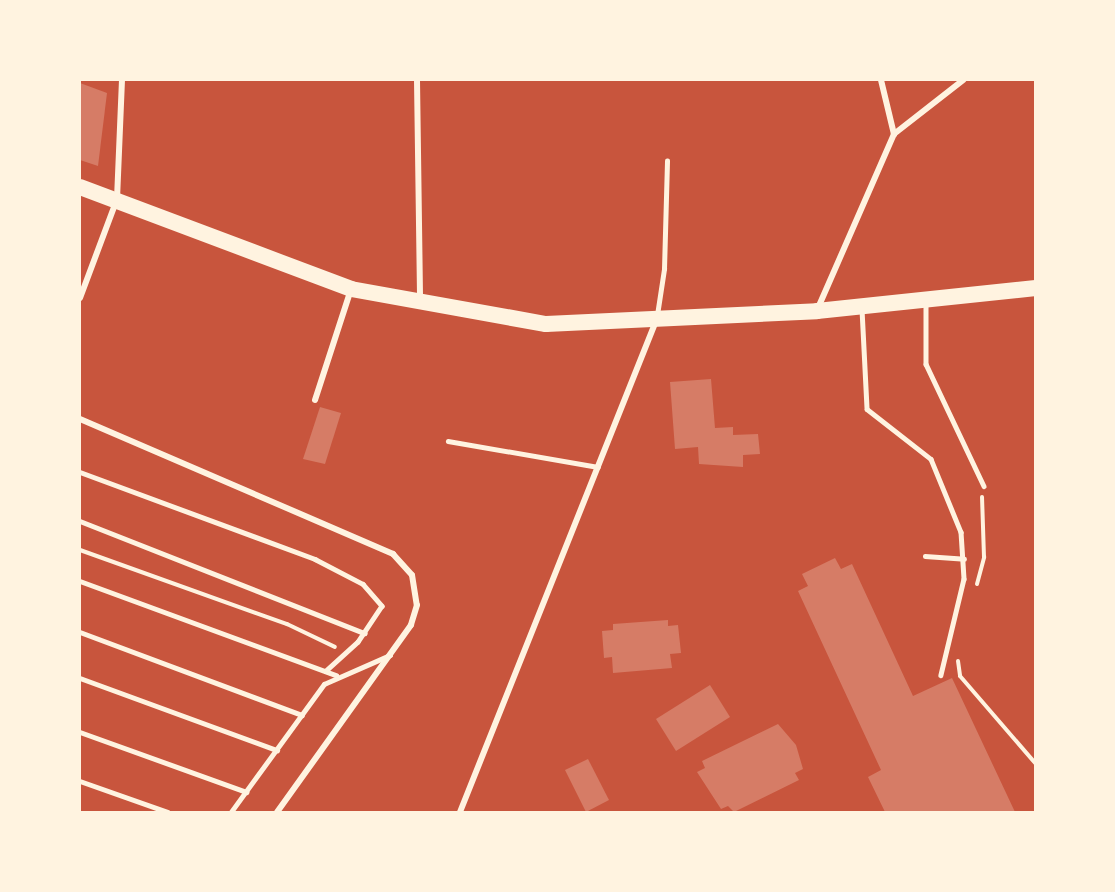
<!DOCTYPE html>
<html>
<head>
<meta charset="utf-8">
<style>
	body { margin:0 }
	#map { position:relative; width:1115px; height:892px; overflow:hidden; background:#c8553d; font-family:Manrope,sans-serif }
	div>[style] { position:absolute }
	.building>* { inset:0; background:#d67c66 }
	.path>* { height:4px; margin:-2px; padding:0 2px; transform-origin:2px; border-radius:2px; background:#fff3e0 }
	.service>* { height:4.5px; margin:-2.25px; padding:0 2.25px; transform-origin:2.25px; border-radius:2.25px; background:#fff3e0 }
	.minor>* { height:6px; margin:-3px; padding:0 3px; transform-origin:3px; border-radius:3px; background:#fff3e0 }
	.trunk>* { height:16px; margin:-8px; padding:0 8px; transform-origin:8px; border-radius:8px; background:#fff3e0 }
	span { translate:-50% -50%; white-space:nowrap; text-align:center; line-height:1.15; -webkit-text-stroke:4.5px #fff3e0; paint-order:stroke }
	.frame { position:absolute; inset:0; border:81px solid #fff3e0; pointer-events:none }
</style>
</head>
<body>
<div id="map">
	<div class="building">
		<i style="clip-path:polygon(80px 83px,107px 93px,98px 166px,80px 160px)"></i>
		<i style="clip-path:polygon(711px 379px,715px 428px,733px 427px,733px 435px,758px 434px,760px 454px,743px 455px,743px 467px,699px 464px,698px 447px,675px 449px,670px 382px)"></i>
		<i style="clip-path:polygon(320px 407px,341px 413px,325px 464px,303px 459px)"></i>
		<i style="clip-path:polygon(835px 558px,841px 569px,852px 564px,913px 696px,952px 678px,1015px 812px,885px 812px,868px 777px,881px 770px,798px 591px,808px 586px,802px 574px)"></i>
		<i style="clip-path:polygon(668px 620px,668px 626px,678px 625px,681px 653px,670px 654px,672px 668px,613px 673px,612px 657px,604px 658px,602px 631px,613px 630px,613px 624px)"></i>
		<i style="clip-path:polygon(710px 685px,730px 717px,676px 751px,656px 719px)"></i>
		<i style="clip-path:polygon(778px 724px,796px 745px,803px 769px,795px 773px,799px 780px,734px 812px,728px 806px,721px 809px,697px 772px,705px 768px,702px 761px)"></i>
		<i style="clip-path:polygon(588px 759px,609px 800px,586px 812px,565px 770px)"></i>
	</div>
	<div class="path">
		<i style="left:80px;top:550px;width:220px;rotate:19.7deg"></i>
		<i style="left:287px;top:624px;width:53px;rotate:25.6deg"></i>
		<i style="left:977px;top:584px;width:28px;rotate:-75deg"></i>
		<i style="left:984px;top:557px;width:60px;rotate:-91.9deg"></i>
		<i style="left:958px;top:661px;width:15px;rotate:82deg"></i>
		<i style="left:960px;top:676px;width:116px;rotate:49.2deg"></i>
	</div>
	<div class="service">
		<i style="left:926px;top:304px;width:60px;rotate:90deg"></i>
		<i style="left:926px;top:364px;width:135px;rotate:64.6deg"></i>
		<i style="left:862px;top:309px;width:100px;rotate:87.1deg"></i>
		<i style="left:867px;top:409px;width:81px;rotate:38deg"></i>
		<i style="left:931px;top:459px;width:79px;rotate:67.7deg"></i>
		<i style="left:961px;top:532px;width:47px;rotate:86.3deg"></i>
		<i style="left:964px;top:579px;width:99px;rotate:103.5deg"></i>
		<i style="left:657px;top:315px;width:47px;rotate:-81.3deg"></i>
		<i style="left:664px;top:269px;width:108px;rotate:-88.4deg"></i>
		<i style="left:448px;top:441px;width:152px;rotate:9.8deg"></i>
		<i style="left:80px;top:472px;width:251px;rotate:20.3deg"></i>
		<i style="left:315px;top:559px;width:54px;rotate:27.5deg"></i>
		<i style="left:363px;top:584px;width:29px;rotate:49deg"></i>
		<i style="left:382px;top:606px;width:43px;rotate:123.7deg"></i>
		<i style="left:358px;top:642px;width:43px;rotate:137.8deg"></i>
		<i style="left:80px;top:521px;width:306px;rotate:21.5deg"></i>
		<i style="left:925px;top:556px;width:39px;rotate:4deg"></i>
		<i style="left:80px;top:581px;width:273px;rotate:20.2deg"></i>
		<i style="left:80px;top:632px;width:237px;rotate:20.5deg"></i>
		<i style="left:80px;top:678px;width:210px;rotate:20.1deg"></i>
		<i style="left:80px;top:732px;width:177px;rotate:19.8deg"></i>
		<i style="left:80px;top:781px;width:93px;rotate:19.4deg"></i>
		<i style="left:231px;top:812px;width:158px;rotate:-54deg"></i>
		<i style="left:324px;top:684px;width:72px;rotate:-23.7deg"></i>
	</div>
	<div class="minor">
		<i style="left:417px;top:80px;width:221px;rotate:89.2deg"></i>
		<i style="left:881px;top:80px;width:56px;rotate:76.5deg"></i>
		<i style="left:80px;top:298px;width:106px;rotate:-69.5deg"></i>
		<i style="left:117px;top:199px;width:119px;rotate:-87.6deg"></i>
		<i style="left:818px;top:308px;width:190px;rotate:-66.4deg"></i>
		<i style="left:894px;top:134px;width:88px;rotate:-38deg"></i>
		<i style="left:315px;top:400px;width:117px;rotate:-72deg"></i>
		<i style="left:80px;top:419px;width:341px;rotate:23.3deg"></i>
		<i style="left:393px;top:554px;width:28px;rotate:48deg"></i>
		<i style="left:412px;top:575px;width:30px;rotate:81deg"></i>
		<i style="left:417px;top:605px;width:21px;rotate:107deg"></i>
		<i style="left:411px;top:625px;width:230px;rotate:125.6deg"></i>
		<i style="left:460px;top:812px;width:529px;rotate:-68.24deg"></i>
	</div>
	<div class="trunk">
		<i style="left:80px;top:187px;width:290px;rotate:20.6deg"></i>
		<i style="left:351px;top:289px;width:198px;rotate:10.2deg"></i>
		<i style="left:546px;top:324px;width:271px;rotate:-2.7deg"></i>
		<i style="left:817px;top:311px;width:220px;rotate:-6deg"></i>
	</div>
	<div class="frame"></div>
</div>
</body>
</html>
